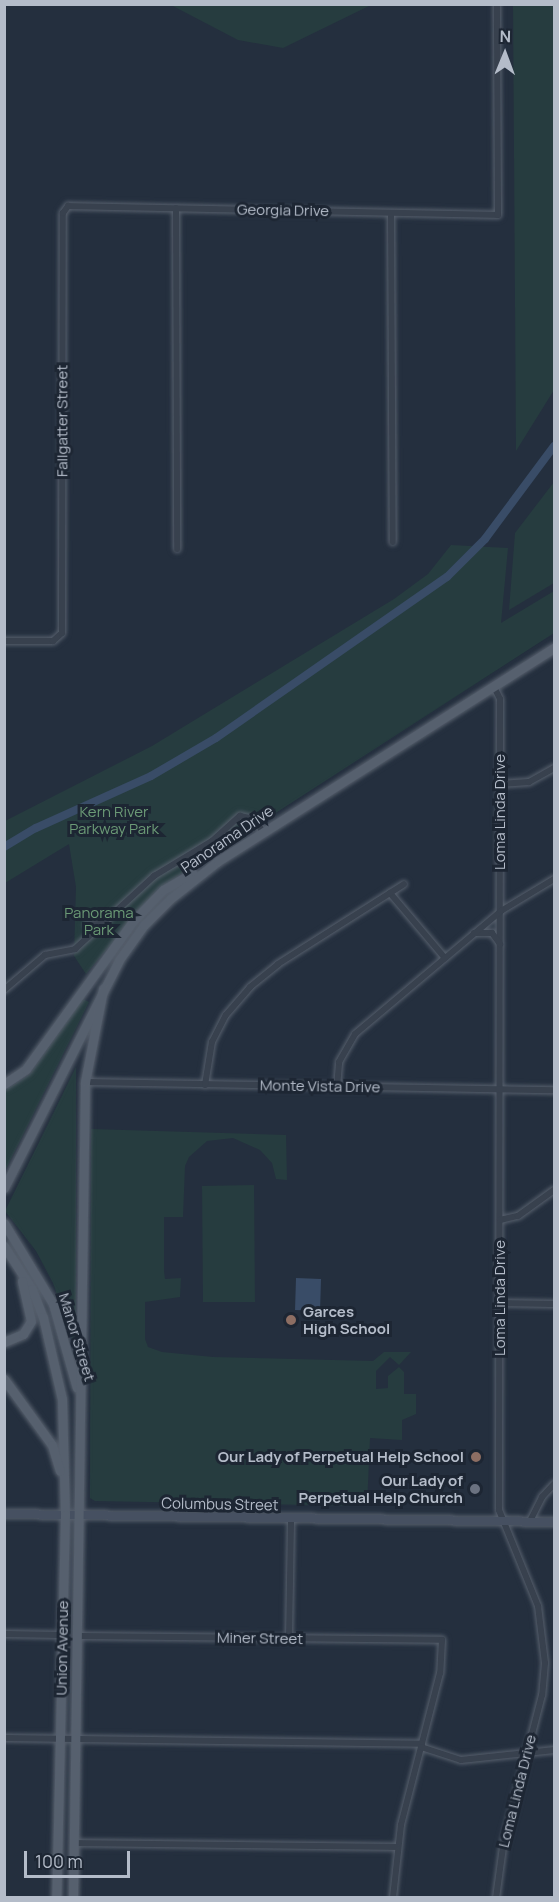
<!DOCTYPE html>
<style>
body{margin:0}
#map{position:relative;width:559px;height:1902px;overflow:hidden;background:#242f3e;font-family:Manrope,sans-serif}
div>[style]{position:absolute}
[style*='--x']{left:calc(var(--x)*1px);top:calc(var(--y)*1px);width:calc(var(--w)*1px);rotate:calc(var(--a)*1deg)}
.green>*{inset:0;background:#263c3f}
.water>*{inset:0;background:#394c67}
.canal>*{height:8px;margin:-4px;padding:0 4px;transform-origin:4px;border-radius:4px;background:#394c67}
.roads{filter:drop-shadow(0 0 2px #565f6c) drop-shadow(0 0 2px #565f6c)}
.minor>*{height:6px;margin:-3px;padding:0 3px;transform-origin:3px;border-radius:3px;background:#38414e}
.secondary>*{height:8px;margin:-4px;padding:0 4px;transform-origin:4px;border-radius:4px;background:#465061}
.primary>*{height:9px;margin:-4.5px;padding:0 4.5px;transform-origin:4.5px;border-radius:4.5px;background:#56606e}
.dots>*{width:16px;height:16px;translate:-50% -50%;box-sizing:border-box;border:3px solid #1d2633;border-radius:50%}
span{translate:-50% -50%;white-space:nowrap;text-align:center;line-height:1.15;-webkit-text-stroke:6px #1d2633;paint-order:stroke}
.street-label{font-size:15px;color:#b4bcc9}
.park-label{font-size:15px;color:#6b9a76}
.poi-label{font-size:15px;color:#b4bcc9;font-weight:700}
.left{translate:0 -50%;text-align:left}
.right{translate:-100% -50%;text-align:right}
.frame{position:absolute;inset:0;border:6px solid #b4bcc9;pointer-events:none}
.north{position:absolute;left:475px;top:24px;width:60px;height:60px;-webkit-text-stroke:4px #1d2633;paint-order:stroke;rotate:1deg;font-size:16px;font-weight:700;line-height:24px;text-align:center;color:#b4bcc9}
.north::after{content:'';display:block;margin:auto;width:21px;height:27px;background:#b4bcc9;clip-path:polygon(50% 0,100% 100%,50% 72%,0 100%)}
.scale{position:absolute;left:24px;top:1851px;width:106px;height:27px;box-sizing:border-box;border:3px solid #b4bcc9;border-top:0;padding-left:8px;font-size:18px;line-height:21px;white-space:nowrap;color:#b4bcc9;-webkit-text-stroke:4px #1d2633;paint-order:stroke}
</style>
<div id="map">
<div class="green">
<div style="clip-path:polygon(171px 5px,371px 5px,283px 48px,238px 40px)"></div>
<div style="clip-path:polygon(513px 5px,554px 5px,554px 390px,516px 451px)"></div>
<div style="clip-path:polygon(554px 482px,554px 583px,509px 610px,515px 533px)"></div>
<div style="clip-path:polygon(451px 545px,508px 548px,501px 623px,554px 591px,554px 633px,158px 889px,86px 974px,74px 956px,76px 887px,69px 844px,5px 883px,5px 821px,152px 746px,394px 599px,428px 574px)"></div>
<div style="clip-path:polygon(83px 999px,89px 1002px,5px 1171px,5px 1090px,29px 1075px)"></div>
<div style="clip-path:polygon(76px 1067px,76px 1345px,74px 1345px,53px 1283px,36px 1251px,5px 1211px)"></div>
<div style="clip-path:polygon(91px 1129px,286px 1135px,287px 1180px,276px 1179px,272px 1163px,260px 1150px,233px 1138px,207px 1141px,189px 1157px,185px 1166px,183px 1217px,164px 1217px,164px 1271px,165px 1279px,181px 1278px,180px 1297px,145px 1302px,145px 1339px,148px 1347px,162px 1352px,213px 1357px,373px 1361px,384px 1352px,411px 1352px,399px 1365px,390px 1357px,376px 1371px,376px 1389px,388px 1388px,388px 1376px,399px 1367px,404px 1372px,404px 1394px,416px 1394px,416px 1414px,402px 1420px,402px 1440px,370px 1438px,367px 1506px,95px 1501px,90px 1498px)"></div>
<div style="clip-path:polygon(254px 1185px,255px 1302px,203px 1302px,202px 1186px)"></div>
</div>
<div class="water">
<div style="clip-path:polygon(296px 1278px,321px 1279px,320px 1311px,295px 1310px)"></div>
</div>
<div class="canal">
<div style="--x:4;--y:847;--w:37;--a:-31"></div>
<div style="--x:36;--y:828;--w:126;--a:-24.3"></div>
<div style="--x:151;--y:776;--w:75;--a:-30.3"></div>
<div style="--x:216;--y:738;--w:282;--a:-34.9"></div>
<div style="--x:447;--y:577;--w:54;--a:-45"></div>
<div style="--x:485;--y:539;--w:116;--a:-53.4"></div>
</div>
<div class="roads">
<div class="minor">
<div style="--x:176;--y:208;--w:341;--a:89.8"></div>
<div style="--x:391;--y:213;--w:329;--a:89.7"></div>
<div style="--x:4;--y:641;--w:49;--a:0"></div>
<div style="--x:53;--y:641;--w:12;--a:-42"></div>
<div style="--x:62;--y:633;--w:420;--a:-89.9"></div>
<div style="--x:63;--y:213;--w:9;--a:-54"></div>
<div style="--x:68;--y:206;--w:430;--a:1.2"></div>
<div style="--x:498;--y:215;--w:211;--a:-90.3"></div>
<div style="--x:494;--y:687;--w:13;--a:63"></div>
<div style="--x:500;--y:699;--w:811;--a:90.07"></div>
<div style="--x:499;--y:1510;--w:104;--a:67.9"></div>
<div style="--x:538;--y:1606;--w:57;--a:83"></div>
<div style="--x:545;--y:1663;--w:32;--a:95"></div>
<div style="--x:542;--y:1695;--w:157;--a:104.4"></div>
<div style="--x:503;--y:1847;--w:51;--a:97.8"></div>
<div style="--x:500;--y:784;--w:29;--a:-4"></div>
<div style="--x:529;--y:782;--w:29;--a:-29"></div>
<div style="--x:390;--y:893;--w:85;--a:49.8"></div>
<div style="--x:87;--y:925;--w:13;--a:-4"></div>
<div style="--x:474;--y:933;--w:18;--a:0"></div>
<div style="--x:492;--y:933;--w:14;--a:54"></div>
<div style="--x:4;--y:990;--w:54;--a:-40.5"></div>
<div style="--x:45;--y:955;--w:31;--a:-11"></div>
<div style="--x:75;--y:949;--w:108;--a:-42.7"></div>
<div style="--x:154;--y:876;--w:68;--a:-31.1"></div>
<div style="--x:212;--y:841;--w:38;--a:-42"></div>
<div style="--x:240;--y:816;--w:14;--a:12"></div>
<div style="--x:254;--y:819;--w:16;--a:55"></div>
<div style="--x:85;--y:1082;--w:469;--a:1"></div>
<div style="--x:205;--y:1085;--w:44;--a:-80.8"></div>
<div style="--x:212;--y:1042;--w:30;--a:-63"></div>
<div style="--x:226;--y:1015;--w:37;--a:-49"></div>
<div style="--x:250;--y:987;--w:36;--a:-39"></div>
<div style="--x:278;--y:964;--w:149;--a:-32.4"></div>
<div style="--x:337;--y:1087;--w:25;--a:-85"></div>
<div style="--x:339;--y:1062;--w:32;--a:-60"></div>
<div style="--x:355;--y:1034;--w:191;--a:-40.1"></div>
<div style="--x:501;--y:911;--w:62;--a:-31.1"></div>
<div style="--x:500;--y:1220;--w:18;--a:-13"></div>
<div style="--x:518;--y:1216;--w:44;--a:-35.8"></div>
<div style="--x:499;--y:1303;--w:55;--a:1"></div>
<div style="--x:530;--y:1521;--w:27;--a:-63"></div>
<div style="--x:542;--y:1497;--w:18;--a:-47"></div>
<div style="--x:4;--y:1634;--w:57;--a:1"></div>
<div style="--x:78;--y:1636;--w:364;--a:0.6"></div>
<div style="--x:442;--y:1640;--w:33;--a:93"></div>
<div style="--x:440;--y:1673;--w:157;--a:104.4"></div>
<div style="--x:401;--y:1825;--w:73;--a:96.3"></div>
<div style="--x:289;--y:1638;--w:120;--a:-89"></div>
<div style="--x:4;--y:1738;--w:418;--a:0.8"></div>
<div style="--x:421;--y:1747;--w:42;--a:18"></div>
<div style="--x:461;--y:1760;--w:94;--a:-6.1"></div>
<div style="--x:74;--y:1843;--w:323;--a:0.7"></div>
</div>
<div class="secondary">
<div style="--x:4;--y:1514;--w:550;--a:0.83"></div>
</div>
<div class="primary">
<div style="--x:4;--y:1084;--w:27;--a:-34"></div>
<div style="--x:26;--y:1069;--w:183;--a:-54.1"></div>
<div style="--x:133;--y:921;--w:43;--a:-45.9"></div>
<div style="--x:163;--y:890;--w:34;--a:-30"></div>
<div style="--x:4;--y:1188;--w:255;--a:-63.2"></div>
<div style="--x:119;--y:960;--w:43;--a:-54.5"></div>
<div style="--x:144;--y:925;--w:37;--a:-45"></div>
<div style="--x:170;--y:899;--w:61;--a:-38.4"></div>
<div style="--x:218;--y:861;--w:398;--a:-32.4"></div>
<div style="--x:4;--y:1223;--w:95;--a:58.8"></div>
<div style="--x:53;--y:1304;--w:87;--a:74.1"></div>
<div style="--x:4;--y:1246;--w:51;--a:56.9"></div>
<div style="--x:32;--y:1289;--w:30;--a:69"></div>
<div style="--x:43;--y:1317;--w:84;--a:77"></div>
<div style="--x:62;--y:1399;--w:116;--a:88.5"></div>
<div style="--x:65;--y:1515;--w:383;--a:91.3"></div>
<div style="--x:4;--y:1342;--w:21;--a:-23"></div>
<div style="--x:23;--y:1334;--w:15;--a:-58"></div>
<div style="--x:31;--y:1321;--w:41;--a:-102.7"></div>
<div style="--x:4;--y:1379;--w:82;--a:54"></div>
<div style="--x:52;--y:1445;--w:27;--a:73"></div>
<div style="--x:73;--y:1898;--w:816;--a:-89.16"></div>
<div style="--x:85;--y:1082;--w:95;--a:-79"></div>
</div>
</div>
<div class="dots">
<div style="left:291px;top:1320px;background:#8d6e63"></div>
<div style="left:476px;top:1457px;background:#8d6e63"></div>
<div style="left:475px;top:1489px;background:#6b7280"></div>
</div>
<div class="street-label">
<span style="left:283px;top:210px;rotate:1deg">Georgia Drive</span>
<span style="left:62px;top:421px;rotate:-90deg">Fallgatter Street</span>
<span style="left:500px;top:812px;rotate:-90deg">Loma Linda Drive</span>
<span style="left:227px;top:839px;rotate:-34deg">Panorama Drive</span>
<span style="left:320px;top:1086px;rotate:1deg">Monte Vista Drive</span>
<span style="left:500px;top:1298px;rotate:-90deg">Loma Linda Drive</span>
<span style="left:77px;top:1337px;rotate:73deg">Manor Street</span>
<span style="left:220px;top:1504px;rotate:1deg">Columbus Street</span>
<span style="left:260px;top:1638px;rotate:1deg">Miner Street</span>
<span style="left:62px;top:1648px;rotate:-89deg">Union Avenue</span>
<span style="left:517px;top:1791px;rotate:-76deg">Loma Linda Drive</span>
</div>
<div class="park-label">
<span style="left:114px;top:820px">Kern River<br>Parkway Park</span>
<span style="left:99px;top:921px">Panorama<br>Park</span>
</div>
<div class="poi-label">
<span class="left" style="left:303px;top:1320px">Garces<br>High School</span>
<span class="right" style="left:464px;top:1457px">Our Lady of Perpetual Help School</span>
<span class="right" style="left:463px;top:1489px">Our Lady of<br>Perpetual Help Church</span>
</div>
<div class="frame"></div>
<div class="north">N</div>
<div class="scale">100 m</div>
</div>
